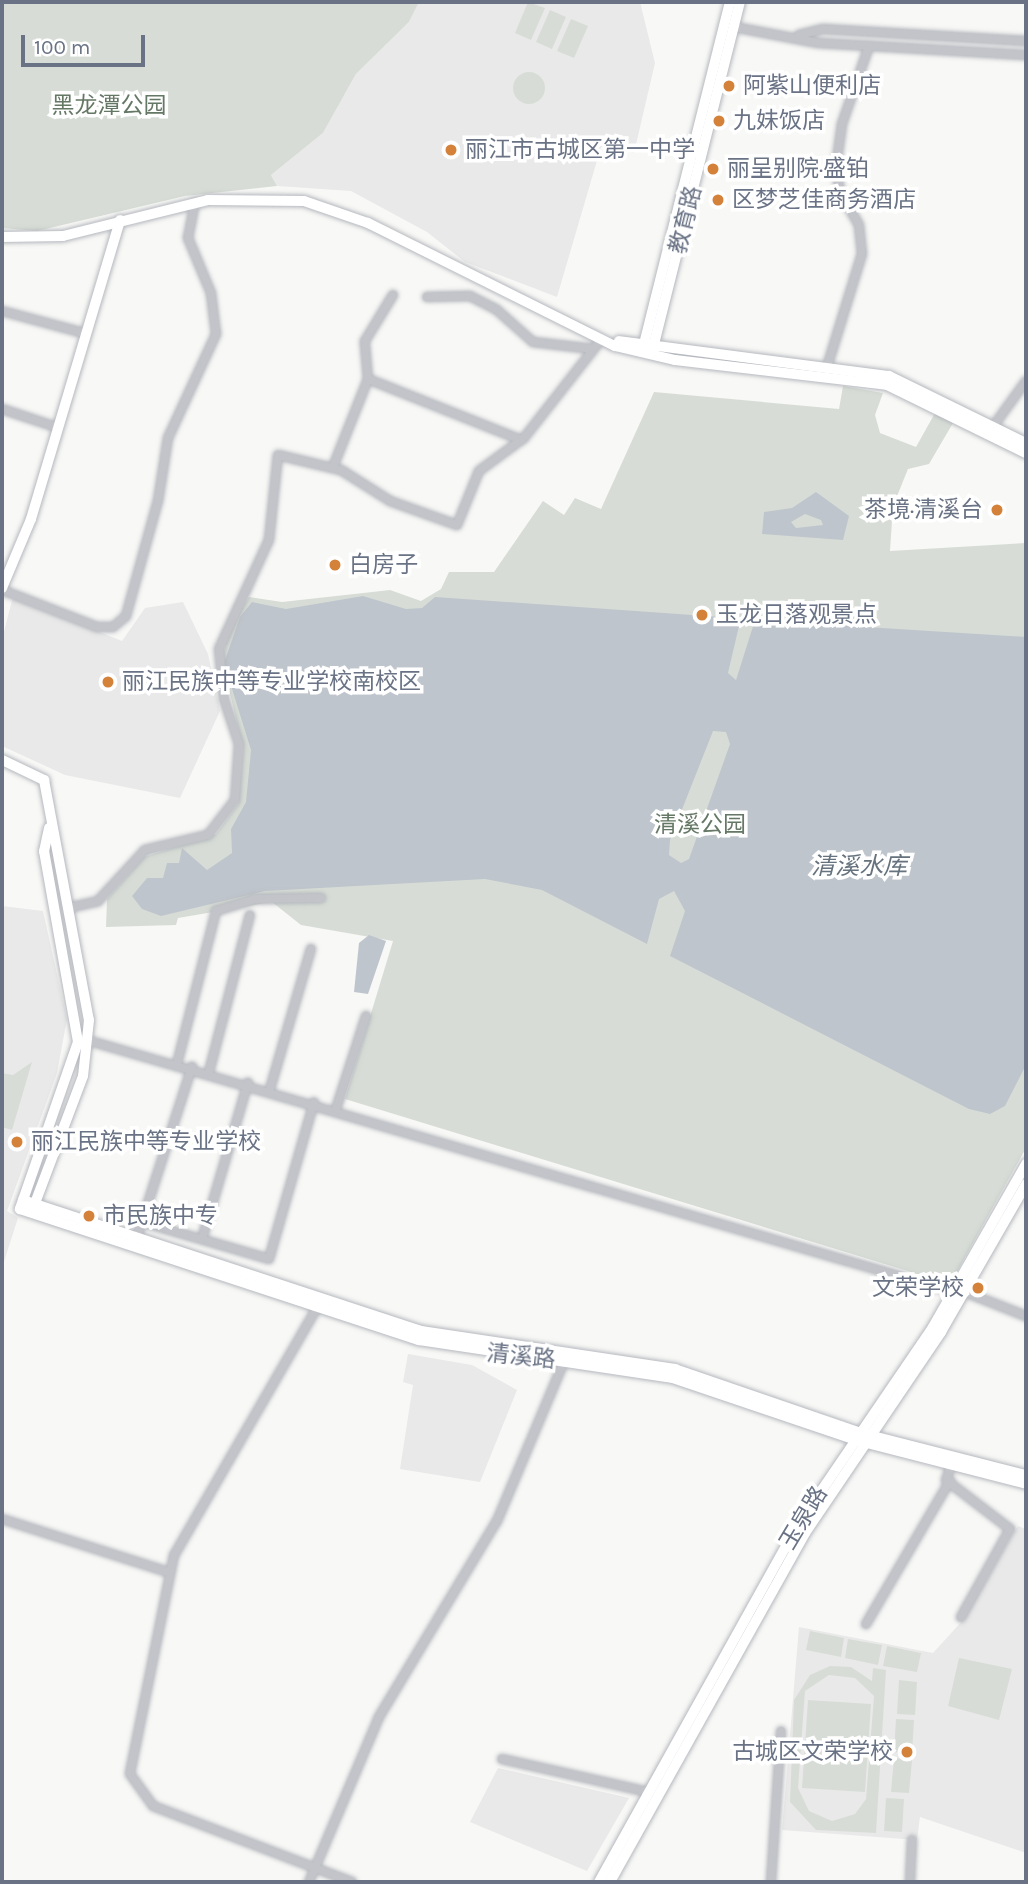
<!DOCTYPE html>
<meta charset="utf-8">
<style>
body{margin:0}
#map{position:relative;width:1028px;height:1884px;overflow:hidden;background:#f8f8f6;font-family:Karla,"Noto Sans SC",sans-serif}
div>[style]{position:absolute}
[style*='--x']{left:calc(var(--x)*1px);top:calc(var(--y)*1px);width:calc(var(--w)*1px);rotate:calc(var(--a)*1deg)}
.built>*{inset:0;background:#e9e9e9}
.green>*{inset:0;background:#d7ddd6}
.round{border-radius:50%}
.water>*{inset:0;background:#bfc5cc}
.roads{filter:drop-shadow(0 0 2px #b5b8be) drop-shadow(0 0 2px #b5b8be)}
.street>*{height:8px;margin:-4px;padding:0 4px;transform-origin:4px;border-radius:4px;background:#c2c4c9}
.secondary>*{height:10px;margin:-5px;padding:0 5px;transform-origin:5px;border-radius:5px;background:#fff}
.dots>*{width:19px;height:19px;translate:-50% -50%;box-sizing:border-box;border:4px solid #fff;border-radius:50%}
span{translate:-50% -50%;white-space:nowrap;text-align:center;line-height:1.15;-webkit-text-stroke:7px #fff;paint-order:stroke}
.poi-label{font-size:23px;color:#6a7385}
.left{translate:0 -50%;text-align:left}
.right{translate:-100% -50%;text-align:right}
.park-label{font-size:23px;color:#657765}
.street-label{font-size:23px;color:#6a7385}
.water-label{font-size:24px;color:#66737f;font-style:italic}
.frame{position:absolute;inset:0;border:4px solid #6a7385;pointer-events:none}
.scale{position:absolute;left:21px;top:35px;width:124px;height:32px;box-sizing:border-box;border:4px solid #6a7385;border-top:0;padding-left:9px;font-size:21px;line-height:24px;white-space:nowrap;color:#6a7385;-webkit-text-stroke:5px #fff;paint-order:stroke}
</style>
<div id="map">
<div class="built">
<div style="clip-path:polygon(419px 2px,640px 2px,655px 63px,634px 153px,601px 147px,557px 297px,465px 262px,427px 232px,351px 191px,277px 186px,271px 175px,323px 133px,356px 74px,409px 22px)"></div>
<div style="clip-path:polygon(13px 597px,122px 641px,145px 608px,183px 602px,208px 654px,220px 711px,180px 798px,65px 775px,2px 746px,2px 639px)"></div>
<div style="clip-path:polygon(2px 906px,43px 911px,67px 1019px,57px 1073px,7px 1211px,18px 1218px,2px 1268px)"></div>
<div style="clip-path:polygon(408px 1354px,472px 1365px,517px 1390px,480px 1482px,400px 1469px,413px 1385px,403px 1382px)"></div>
<div style="clip-path:polygon(1018px 1526px,1026px 1529px,1026px 1853px,920px 1817px,917px 1840px,782px 1830px,799px 1627px,933px 1653px,964px 1619px)"></div>
<div style="clip-path:polygon(498px 1768px,629px 1798px,587px 1871px,470px 1822px)"></div>
</div>
<div class="green">
<div style="clip-path:polygon(2px 2px,419px 2px,409px 22px,356px 74px,323px 133px,271px 175px,277px 186px,185px 196px,37px 231px,2px 228px)"></div>
<div style="clip-path:polygon(528px 2px,545px 8px,531px 40px,515px 33px)"></div>
<div style="clip-path:polygon(550px 10px,566px 17px,552px 49px,536px 42px)"></div>
<div style="clip-path:polygon(571px 19px,588px 26px,574px 58px,557px 51px)"></div>
<div class="round" style="left:513px;top:72px;width:32px;height:32px"></div>
<div style="clip-path:polygon(843px 386px,883px 393px,875px 415px,880px 433px,916px 447px,935px 413px,953px 423px,929px 464px,908px 469px,893px 506px,890px 551px,1026px 543px,1026px 1148px,950px 1284px,345px 1099px,393px 941px,301px 925px,272px 902px,178px 918px,176px 925px,106px 927px,107px 899px,144px 857px,216px 834px,238px 804px,243px 749px,222px 659px,231px 623px,249px 597px,282px 602px,390px 590px,421px 601px,441px 589px,449px 572px,494px 572px,543px 501px,564px 515px,575px 498px,601px 509px,654px 392px,839px 409px)"></div>
<div style="clip-path:polygon(32px 1062px,12px 1130px,2px 1127px,2px 1073px,13px 1075px)"></div>
<div style="clip-path:polygon(810px 1631px,844px 1638px,841px 1657px,806px 1650px)"></div>
<div style="clip-path:polygon(848px 1639px,882px 1645px,878px 1665px,845px 1658px)"></div>
<div style="clip-path:polygon(887px 1646px,921px 1653px,917px 1672px,883px 1666px)"></div>
<div style="clip-path:polygon(959px 1658px,1012px 1669px,999px 1720px,948px 1706px)"></div>
<div style="clip-path:polygon(evenodd,830px 1666px,851px 1667px,872px 1681px,873px 1668px,886px 1670px,876px 1833px,816px 1830px,790px 1802px,794px 1700px,810px 1675px,830px 1666px,829px 1675px,855px 1678px,874px 1696px,866px 1799px,855px 1814px,832px 1821px,809px 1811px,798px 1788px,805px 1691px,829px 1675px)"></div>
<div style="clip-path:polygon(899px 1680px,917px 1682px,915px 1715px,897px 1714px)"></div>
<div style="clip-path:polygon(808px 1700px,871px 1704px,865px 1792px,802px 1788px)"></div>
<div style="clip-path:polygon(896px 1719px,914px 1720px,912px 1754px,894px 1752px)"></div>
<div style="clip-path:polygon(894px 1758px,912px 1760px,909px 1793px,891px 1792px)"></div>
<div style="clip-path:polygon(886px 1798px,904px 1799px,902px 1832px,884px 1831px)"></div>
</div>
<div class="water">
<div style="clip-path:polygon(evenodd,816px 492px,849px 516px,843px 540px,762px 534px,764px 512px,792px 508px,816px 492px,805px 514px,821px 520px,823px 525px,796px 528px,791px 522px,805px 514px)"></div>
<div style="clip-path:polygon(evenodd,363px 596px,406px 609px,422px 608px,435px 597px,735px 618px,739px 626px,728px 673px,736px 680px,755px 620px,1026px 637px,1026px 1065px,1005px 1106px,990px 1114px,969px 1109px,670px 956px,685px 911px,674px 891px,659px 899px,647px 944px,542px 890px,485px 879px,265px 891px,161px 916px,142px 909px,132px 896px,147px 878px,163px 878px,167px 863px,179px 863px,182px 848px,207px 870px,232px 853px,231px 829px,246px 802px,251px 750px,224px 663px,240px 617px,252px 602px,286px 609px,363px 596px,713px 731px,726px 732px,730px 744px,689px 859px,681px 863px,669px 855px,670px 840px,713px 731px)"></div>
<div style="clip-path:polygon(369px 935px,386px 941px,368px 994px,354px 992px,359px 943px)"></div>
</div>
<div class="roads">
<div class="street">
<div style="--x:734;--y:27;--w:86;--a:10.7"></div>
<div style="--x:819;--y:43;--w:207;--a:3.3"></div>
<div style="--x:799;--y:35;--w:25;--a:-14"></div>
<div style="--x:823;--y:29;--w:203;--a:3.4"></div>
<div style="--x:427;--y:297;--w:43;--a:-1.3"></div>
<div style="--x:470;--y:296;--w:30;--a:27"></div>
<div style="--x:497;--y:310;--w:48;--a:41.6"></div>
<div style="--x:533;--y:342;--w:60;--a:6.7"></div>
<div style="--x:2;--y:311;--w:88;--a:15.1"></div>
<div style="--x:827;--y:367;--w:118;--a:-72.8"></div>
<div style="--x:862;--y:254;--w:29;--a:-96"></div>
<div style="--x:859;--y:225;--w:38;--a:-120"></div>
<div style="--x:840;--y:192;--w:25;--a:-99"></div>
<div style="--x:836;--y:167;--w:43;--a:-82.1"></div>
<div style="--x:842;--y:124;--w:83;--a:-70.9"></div>
<div style="--x:368;--y:379;--w:165;--a:21.7"></div>
<div style="--x:2;--y:409;--w:57;--a:18.4"></div>
<div style="--x:992;--y:428;--w:58;--a:-54.1"></div>
<div style="--x:333;--y:467;--w:95;--a:-68.3"></div>
<div style="--x:368;--y:379;--w:38;--a:-95"></div>
<div style="--x:365;--y:341;--w:54;--a:-58.7"></div>
<div style="--x:2;--y:590;--w:102;--a:21.3"></div>
<div style="--x:97;--y:627;--w:16;--a:0"></div>
<div style="--x:113;--y:627;--w:17;--a:-40"></div>
<div style="--x:126;--y:616;--w:119;--a:-74.5"></div>
<div style="--x:158;--y:501;--w:64;--a:-81"></div>
<div style="--x:168;--y:438;--w:115;--a:-65.2"></div>
<div style="--x:216;--y:334;--w:41;--a:-97"></div>
<div style="--x:211;--y:293;--w:60;--a:-112.7"></div>
<div style="--x:188;--y:238;--w:37;--a:-79"></div>
<div style="--x:68;--y:908;--w:31;--a:-13"></div>
<div style="--x:98;--y:901;--w:69;--a:-47.3"></div>
<div style="--x:145;--y:850;--w:65;--a:-13.4"></div>
<div style="--x:208;--y:835;--w:44;--a:-52.4"></div>
<div style="--x:235;--y:800;--w:56;--a:-85.9"></div>
<div style="--x:239;--y:744;--w:47;--a:-108.4"></div>
<div style="--x:224;--y:699;--w:50;--a:-95.7"></div>
<div style="--x:219;--y:649;--w:120;--a:-65.4"></div>
<div style="--x:269;--y:540;--w:85;--a:-84"></div>
<div style="--x:278;--y:455;--w:65;--a:13.4"></div>
<div style="--x:341;--y:470;--w:58;--a:32.3"></div>
<div style="--x:390;--y:501;--w:71;--a:19.7"></div>
<div style="--x:457;--y:525;--w:58;--a:-67.8"></div>
<div style="--x:479;--y:471;--w:56;--a:-36.3"></div>
<div style="--x:524;--y:438;--w:123;--a:-51.9"></div>
<div style="--x:90;--y:1041;--w:900;--a:16.2"></div>
<div style="--x:177;--y:1064;--w:158;--a:-75.7"></div>
<div style="--x:216;--y:911;--w:41;--a:-17.1"></div>
<div style="--x:255;--y:899;--w:66;--a:-0.9"></div>
<div style="--x:209;--y:1072;--w:162;--a:-75.4"></div>
<div style="--x:270;--y:1089;--w:146;--a:-73.7"></div>
<div style="--x:336;--y:1109;--w:98;--a:-72.1"></div>
<div style="--x:142;--y:1222;--w:132;--a:16.2"></div>
<div style="--x:269;--y:1259;--w:163;--a:-74"></div>
<div style="--x:137;--y:1237;--w:179;--a:-72.1"></div>
<div style="--x:202;--y:1239;--w:163;--a:-73.6"></div>
<div style="--x:965;--y:1292;--w:66;--a:21.5"></div>
<div style="--x:318;--y:1306;--w:288;--a:120"></div>
<div style="--x:174;--y:1555;--w:223;--a:101.4"></div>
<div style="--x:130;--y:1774;--w:39;--a:54"></div>
<div style="--x:153;--y:1806;--w:213;--a:20.9"></div>
<div style="--x:951;--y:1465;--w:16;--a:108"></div>
<div style="--x:946;--y:1480;--w:81;--a:37.4"></div>
<div style="--x:1010;--y:1529;--w:101;--a:119.1"></div>
<div style="--x:2;--y:1519;--w:174;--a:17.7"></div>
<div style="--x:866;--y:1624;--w:166;--a:-59.6"></div>
<div style="--x:502;--y:1759;--w:151;--a:12.7"></div>
<div style="--x:309;--y:1882;--w:179;--a:-67"></div>
<div style="--x:379;--y:1717;--w:229;--a:-59"></div>
<div style="--x:497;--y:1521;--w:173;--a:-67.2"></div>
<div style="--x:771;--y:1882;--w:151;--a:-86.2"></div>
<div style="--x:910;--y:1882;--w:42;--a:-87.3"></div>
</div>
<div class="secondary">
<div style="--x:2;--y:237;--w:61;--a:-0.9"></div>
<div style="--x:63;--y:236;--w:149;--a:-13.9"></div>
<div style="--x:208;--y:200;--w:96;--a:0.6"></div>
<div style="--x:304;--y:201;--w:68;--a:19"></div>
<div style="--x:368;--y:223;--w:276;--a:26.5"></div>
<div style="--x:615;--y:346;--w:62;--a:13.1"></div>
<div style="--x:675;--y:360;--w:213;--a:6.7"></div>
<div style="--x:887;--y:385;--w:155;--a:26.1"></div>
<div style="--x:619;--y:341;--w:272;--a:7.4"></div>
<div style="--x:889;--y:376;--w:153;--a:26.1"></div>
<div style="--x:642;--y:352;--w:361;--a:-75.9"></div>
<div style="--x:652;--y:352;--w:361;--a:-75.9"></div>
<div style="--x:2;--y:588;--w:75;--a:-67.2"></div>
<div style="--x:31;--y:519;--w:312;--a:-73.4"></div>
<div style="--x:2;--y:760;--w:47;--a:25.5"></div>
<div style="--x:44;--y:780;--w:244;--a:79.4"></div>
<div style="--x:89;--y:1020;--w:56;--a:96.1"></div>
<div style="--x:83;--y:1076;--w:141;--a:110.7"></div>
<div style="--x:49;--y:828;--w:24;--a:102"></div>
<div style="--x:44;--y:851;--w:194;--a:79.9"></div>
<div style="--x:78;--y:1042;--w:177;--a:109.2"></div>
<div style="--x:20;--y:1209;--w:420;--a:18.2"></div>
<div style="--x:419;--y:1340;--w:257;--a:8.5"></div>
<div style="--x:673;--y:1378;--w:196;--a:18.7"></div>
<div style="--x:859;--y:1441;--w:172;--a:14.4"></div>
<div style="--x:23;--y:1200;--w:419;--a:18.2"></div>
<div style="--x:421;--y:1331;--w:257;--a:8.5"></div>
<div style="--x:675;--y:1369;--w:197;--a:19"></div>
<div style="--x:861;--y:1433;--w:170;--a:14.3"></div>
<div style="--x:599;--y:1882;--w:405;--a:-60.9"></div>
<div style="--x:796;--y:1528;--w:243;--a:-55.7"></div>
<div style="--x:933;--y:1327;--w:188;--a:-60.3"></div>
<div style="--x:610;--y:1882;--w:400;--a:-60.8"></div>
<div style="--x:805;--y:1533;--w:243;--a:-55.9"></div>
<div style="--x:941;--y:1332;--w:171;--a:-60.1"></div>
</div>
</div>
<div class="dots">
<div style="left:729px;top:86px;background:#d4813a"></div>
<div style="left:719px;top:121px;background:#d4813a"></div>
<div style="left:451px;top:150px;background:#d4813a"></div>
<div style="left:713px;top:169px;background:#d4813a"></div>
<div style="left:718px;top:200px;background:#d4813a"></div>
<div style="left:997px;top:510px;background:#d4813a"></div>
<div style="left:335px;top:565px;background:#d4813a"></div>
<div style="left:702px;top:615px;background:#d4813a"></div>
<div style="left:108px;top:682px;background:#d4813a"></div>
<div style="left:17px;top:1142px;background:#d4813a"></div>
<div style="left:89px;top:1216px;background:#d4813a"></div>
<div style="left:978px;top:1288px;background:#d4813a"></div>
<div style="left:907px;top:1752px;background:#d4813a"></div>
</div>
<div class="poi-label">
<span class="left" style="left:743px;top:86px">阿紫山便利店</span>
<span class="left" style="left:733px;top:121px">九妹饭店</span>
<span class="left" style="left:465px;top:150px">丽江市古城区第一中学</span>
<span class="left" style="left:727px;top:169px">丽呈别院·盛铂</span>
<span class="left" style="left:732px;top:200px">区梦芝佳商务酒店</span>
<span class="right" style="left:983px;top:510px">茶境·清溪台</span>
<span class="left" style="left:349px;top:565px">白房子</span>
<span class="left" style="left:716px;top:615px">玉龙日落观景点</span>
<span class="left" style="left:122px;top:682px">丽江民族中等专业学校南校区</span>
<span class="left" style="left:31px;top:1142px">丽江民族中等专业学校</span>
<span class="left" style="left:103px;top:1216px">市民族中专</span>
<span class="right" style="left:964px;top:1288px">文荣学校</span>
<span class="right" style="left:893px;top:1752px">古城区文荣学校</span>
</div>
<div class="park-label">
<span style="left:109px;top:106px">黑龙潭公园</span>
<span style="left:700px;top:825px">清溪公园</span>
</div>
<div class="street-label">
<span style="left:686px;top:220px;rotate:-76deg">教育路</span>
<span style="left:521px;top:1357px;rotate:6deg">清溪路</span>
<span style="left:804px;top:1518px;rotate:-59deg">玉泉路</span>
</div>
<div class="water-label">
<span style="left:859px;top:867px">清溪水库</span>
</div>
<div class="frame"></div>
<div class="scale">100 m</div>
</div>
